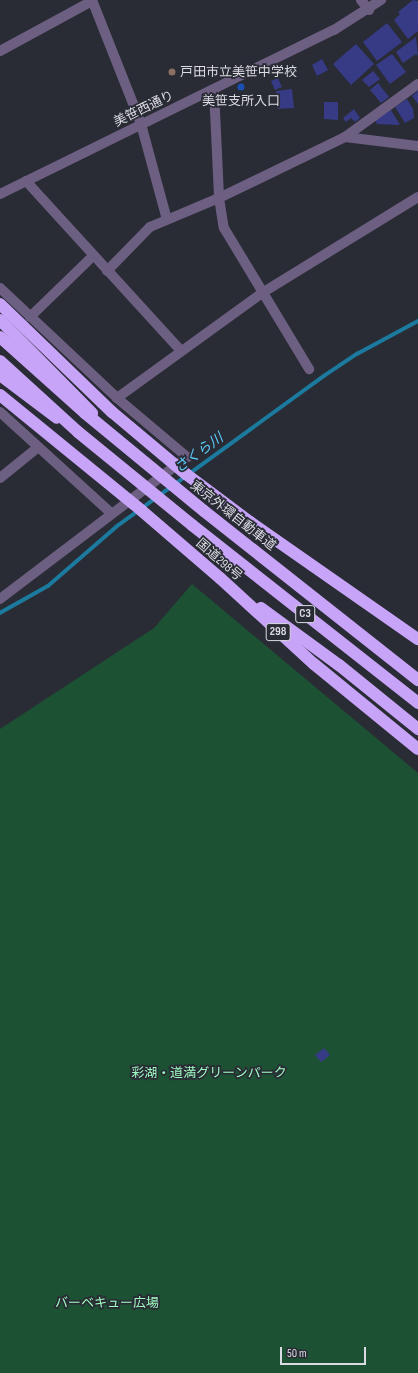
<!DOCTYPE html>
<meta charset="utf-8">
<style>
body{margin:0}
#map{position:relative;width:418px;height:1373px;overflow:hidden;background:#292b35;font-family:"Sofia Sans Condensed","Noto Sans JP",sans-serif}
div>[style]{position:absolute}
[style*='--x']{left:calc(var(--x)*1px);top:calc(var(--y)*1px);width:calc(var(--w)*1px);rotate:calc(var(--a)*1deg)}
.green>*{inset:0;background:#1d5133}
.stream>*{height:3.5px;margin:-1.75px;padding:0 1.75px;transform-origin:1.75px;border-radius:1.75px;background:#1b7a9d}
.building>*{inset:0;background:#373b86}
.minor>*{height:10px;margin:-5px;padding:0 5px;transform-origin:5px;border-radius:5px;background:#6d5f81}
.highway>*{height:12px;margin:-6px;padding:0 6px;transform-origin:6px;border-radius:6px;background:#c8a4f8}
.highway-bridge>*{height:12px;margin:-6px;padding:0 6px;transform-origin:6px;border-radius:6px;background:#c8a4f8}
.dots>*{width:11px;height:11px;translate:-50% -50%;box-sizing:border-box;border:2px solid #292b35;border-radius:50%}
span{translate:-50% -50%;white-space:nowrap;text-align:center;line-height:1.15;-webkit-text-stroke:3.5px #292b35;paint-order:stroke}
.shield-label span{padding:1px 3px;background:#292b35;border:1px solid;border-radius:3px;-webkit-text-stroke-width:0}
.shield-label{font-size:12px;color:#dbdce3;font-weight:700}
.poi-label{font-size:13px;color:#dbdce3}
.left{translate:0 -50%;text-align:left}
.street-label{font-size:13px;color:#dbdce3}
.park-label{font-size:13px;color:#9ffdc1}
.water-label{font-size:14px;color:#5ccffe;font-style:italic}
.scale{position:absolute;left:280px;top:1347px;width:86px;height:18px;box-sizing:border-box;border:2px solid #dbdce3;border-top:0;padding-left:5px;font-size:12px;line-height:14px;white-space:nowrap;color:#dbdce3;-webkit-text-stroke:3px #292b35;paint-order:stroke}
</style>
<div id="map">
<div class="green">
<div style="clip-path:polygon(192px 584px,418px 773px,418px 1373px,0 1373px,0 729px,154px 628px)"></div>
</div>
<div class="stream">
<div style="--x:0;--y:613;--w:55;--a:-29.4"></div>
<div style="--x:48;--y:586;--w:90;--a:-40.9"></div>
<div style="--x:116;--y:527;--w:257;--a:-36"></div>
<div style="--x:324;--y:376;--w:40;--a:-34"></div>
<div style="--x:357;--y:354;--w:69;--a:-28.4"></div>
</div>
<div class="building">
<div style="clip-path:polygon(413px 0,418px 1px,418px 31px,408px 39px,394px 20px,400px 14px,398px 12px)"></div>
<div style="clip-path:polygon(387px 23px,402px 42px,377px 61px,363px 42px)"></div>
<div style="clip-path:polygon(416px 37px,418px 56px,416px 54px,403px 63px,396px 52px)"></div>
<div style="clip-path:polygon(356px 44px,374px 64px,351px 85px,333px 64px)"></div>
<div style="clip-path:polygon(392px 54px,406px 72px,390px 84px,376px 65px)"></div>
<div style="clip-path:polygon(322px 59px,328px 70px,317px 76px,312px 65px)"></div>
<div style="clip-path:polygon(373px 71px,380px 79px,369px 87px,362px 80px)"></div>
<div style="clip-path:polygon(278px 78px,282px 87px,275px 90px,271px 81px)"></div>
<div style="clip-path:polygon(378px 83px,389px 97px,381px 103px,370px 90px)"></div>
<div style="clip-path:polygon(292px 89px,294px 108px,278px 109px,276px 91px)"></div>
<div style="clip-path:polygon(418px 91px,418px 104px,412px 96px)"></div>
<div style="clip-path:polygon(407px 99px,413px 109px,414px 118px,405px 123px,395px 107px)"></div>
<div style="clip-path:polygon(324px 102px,338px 102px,338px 120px,324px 119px)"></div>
<div style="clip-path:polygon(354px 109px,360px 118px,355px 122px,351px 118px,346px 122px,343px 118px)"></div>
<div style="clip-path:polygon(391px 110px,400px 125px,377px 124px,375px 120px)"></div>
<div style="clip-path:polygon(324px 1048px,330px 1055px,321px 1062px,315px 1055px)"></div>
</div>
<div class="minor">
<div style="--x:92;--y:0;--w:133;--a:68.4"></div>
<div style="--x:141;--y:124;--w:99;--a:74.8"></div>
<div style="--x:361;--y:0;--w:13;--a:51"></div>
<div style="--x:0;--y:51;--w:105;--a:-28.5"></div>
<div style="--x:214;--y:90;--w:108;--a:87.3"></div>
<div style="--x:219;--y:198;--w:30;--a:81"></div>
<div style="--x:224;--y:228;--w:165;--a:58.9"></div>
<div style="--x:345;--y:137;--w:74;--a:7"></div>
<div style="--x:26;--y:181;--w:230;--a:47.6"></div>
<div style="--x:0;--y:194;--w:372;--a:-26.2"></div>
<div style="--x:334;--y:30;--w:56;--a:-32.6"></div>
<div style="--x:107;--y:271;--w:62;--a:-45.7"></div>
<div style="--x:150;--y:227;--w:75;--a:-22.8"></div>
<div style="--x:219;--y:198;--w:140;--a:-25.8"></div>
<div style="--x:345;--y:137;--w:90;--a:-36"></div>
<div style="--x:0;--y:288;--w:161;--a:43.2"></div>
<div style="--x:117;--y:398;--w:92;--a:40.1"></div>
<div style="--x:187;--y:457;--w:235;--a:142.8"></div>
<div style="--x:30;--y:317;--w:88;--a:-44.1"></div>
<div style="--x:117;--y:398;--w:179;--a:-35.9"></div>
<div style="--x:262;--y:293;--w:183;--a:-31.6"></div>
<div style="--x:0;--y:412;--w:150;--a:42.3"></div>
<div style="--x:0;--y:478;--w:48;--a:-39"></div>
</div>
<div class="highway">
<div style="--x:0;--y:304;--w:156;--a:44"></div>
<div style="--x:112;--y:412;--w:97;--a:40"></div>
<div style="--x:186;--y:474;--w:80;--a:36.9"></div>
<div style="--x:250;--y:522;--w:205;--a:34.9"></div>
<div style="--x:0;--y:320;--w:131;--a:45.3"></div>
<div style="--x:0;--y:375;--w:71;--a:37"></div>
<div style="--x:0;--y:395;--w:183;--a:39.2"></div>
<div style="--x:142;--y:511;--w:103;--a:40.7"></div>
<div style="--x:220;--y:578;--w:127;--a:42.5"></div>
<div style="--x:314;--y:664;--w:134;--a:39.3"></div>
<div style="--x:204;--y:511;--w:273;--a:38.3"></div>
<div style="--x:192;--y:525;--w:288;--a:38.2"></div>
<div style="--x:261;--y:608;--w:97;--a:36.2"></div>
<div style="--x:339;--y:665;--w:102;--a:39"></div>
</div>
<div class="highway-bridge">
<div style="--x:0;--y:337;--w:114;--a:41.8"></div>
<div style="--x:85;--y:413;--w:154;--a:39.5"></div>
<div style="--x:0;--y:361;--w:105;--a:42.3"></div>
<div style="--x:78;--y:432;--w:147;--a:39.2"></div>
</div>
<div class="dots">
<div style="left:172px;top:72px;background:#8d6e63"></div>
<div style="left:241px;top:87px;background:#1a4fb4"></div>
</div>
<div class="shield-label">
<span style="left:305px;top:614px">C3</span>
<span style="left:278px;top:632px">298</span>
</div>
<div class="poi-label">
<span class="left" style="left:180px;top:72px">戸田市立美笹中学校</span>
<span style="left:241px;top:101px">美笹支所入口</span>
</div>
<div class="street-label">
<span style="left:144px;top:109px;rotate:-26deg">美笹西通り</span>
<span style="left:233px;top:516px;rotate:38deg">東京外環自動車道</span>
<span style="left:219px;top:560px;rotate:41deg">国道298号</span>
</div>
<div class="park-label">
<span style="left:209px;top:1073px">彩湖・道満グリーンパーク</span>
<span style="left:107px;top:1303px">バーベキュー広場</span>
</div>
<div class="water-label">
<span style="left:199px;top:453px;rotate:-36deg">さくら川</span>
</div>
<div class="scale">50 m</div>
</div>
